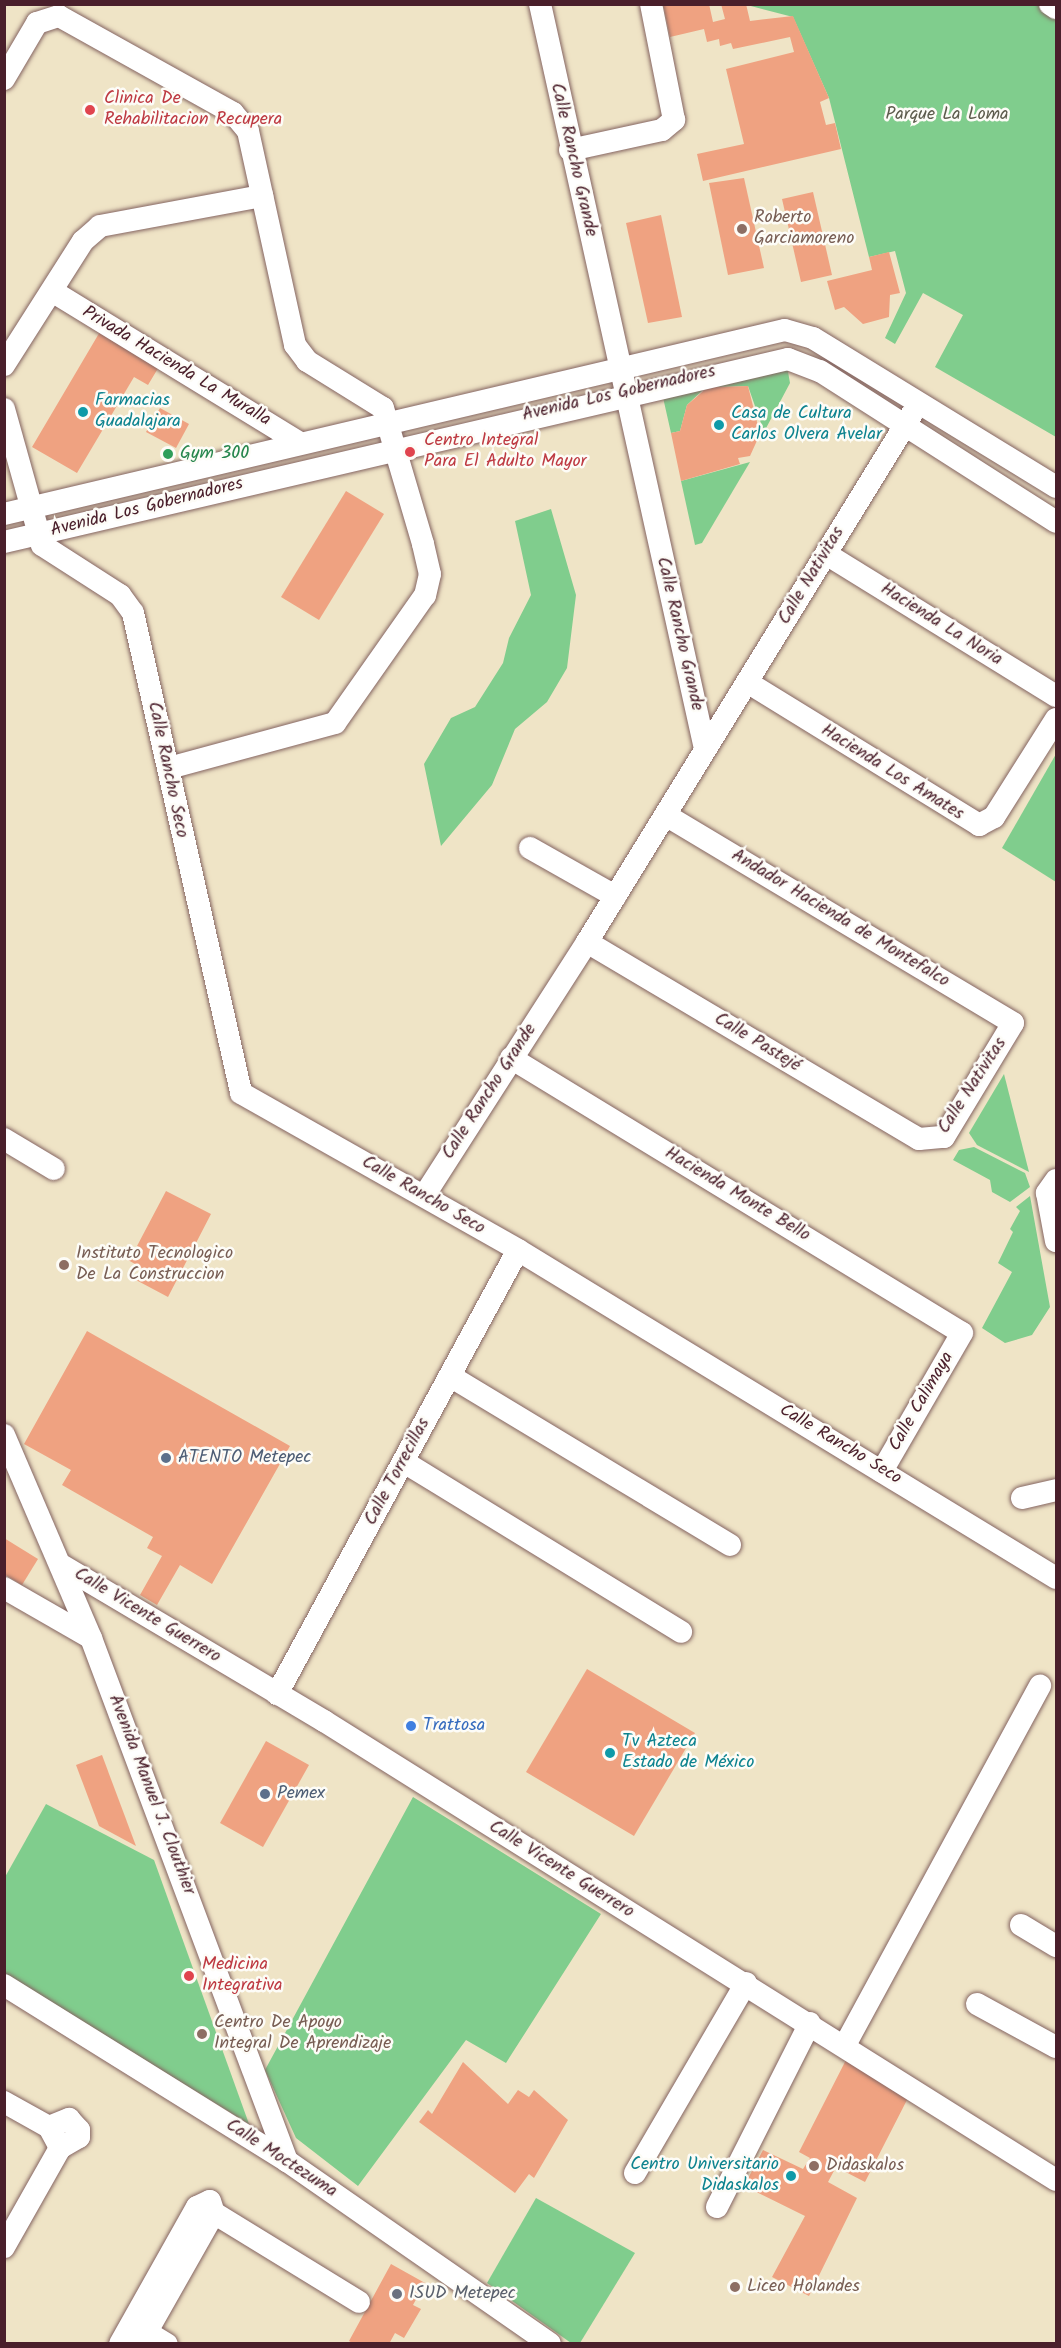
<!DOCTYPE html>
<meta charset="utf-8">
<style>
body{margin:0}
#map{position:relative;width:1061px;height:2348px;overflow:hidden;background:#efe4c6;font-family:Kalam,sans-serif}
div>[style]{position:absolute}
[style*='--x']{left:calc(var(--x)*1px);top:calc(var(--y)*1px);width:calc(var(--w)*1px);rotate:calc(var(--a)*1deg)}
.green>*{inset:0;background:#80cd8d}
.building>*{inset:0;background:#efa281}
.roads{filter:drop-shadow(0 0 2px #846461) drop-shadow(0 0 2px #846461)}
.minor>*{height:22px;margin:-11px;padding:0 11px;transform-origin:11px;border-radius:11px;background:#fff}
.dots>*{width:16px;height:16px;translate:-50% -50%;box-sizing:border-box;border:3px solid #fdfcf7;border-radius:50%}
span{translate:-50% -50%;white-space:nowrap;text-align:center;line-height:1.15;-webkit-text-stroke:5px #fdfcf7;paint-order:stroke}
.health-label{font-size:18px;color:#be3a42}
.left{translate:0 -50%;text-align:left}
.park-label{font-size:18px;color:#5d5c4d}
.street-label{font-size:18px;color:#4a1f2b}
.education-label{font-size:18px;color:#785e54}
.culture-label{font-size:18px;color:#0d838f}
.right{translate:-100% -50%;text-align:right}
.leisure-label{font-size:18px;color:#27864d}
.service-label{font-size:18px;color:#4e5e75}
.shop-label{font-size:18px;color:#366cbe}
.worship-label{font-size:18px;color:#5b616d}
.frame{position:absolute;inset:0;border:6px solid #4a1f2b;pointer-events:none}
</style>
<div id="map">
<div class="green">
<div style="clip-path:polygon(1038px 4px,1056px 16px,1056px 437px,935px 367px,963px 315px,923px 293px,895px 344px,885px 338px,906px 293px,895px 251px,869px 257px,829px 98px,793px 17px,747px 5px)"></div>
<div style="clip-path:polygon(787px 366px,790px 383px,764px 432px,748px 386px,717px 387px,715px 381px)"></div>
<div style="clip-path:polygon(705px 388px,687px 405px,680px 431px,671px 433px,662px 393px)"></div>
<div style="clip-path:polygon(750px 462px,702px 543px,695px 545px,681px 481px)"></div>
<div style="clip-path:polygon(551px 509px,576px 595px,567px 668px,547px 702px,515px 729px,492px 785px,441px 846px,424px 764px,451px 718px,475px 707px,503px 663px,509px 638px,531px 595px,515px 521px)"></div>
<div style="clip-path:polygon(1056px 754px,1056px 882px,1002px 848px)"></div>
<div style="clip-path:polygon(1004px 1074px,1029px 1172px,977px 1145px,969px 1133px)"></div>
<div style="clip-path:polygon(974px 1147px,1025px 1173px,1030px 1187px,1010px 1202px,992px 1192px,990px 1180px,953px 1160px,959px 1150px)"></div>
<div style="clip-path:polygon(1030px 1196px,1050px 1307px,1032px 1335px,1005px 1343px,982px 1328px,1012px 1272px,998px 1263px,1013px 1232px,1010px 1229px,1020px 1211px,1016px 1207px)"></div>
<div style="clip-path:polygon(413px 1797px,601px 1914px,506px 2063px,466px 2040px,358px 2186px,296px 2138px,265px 2070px)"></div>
<div style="clip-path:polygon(46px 1804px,154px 1860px,249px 2124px,5px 1974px,5px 1877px)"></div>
<div style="clip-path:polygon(536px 2198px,635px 2253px,580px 2343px,571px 2343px,487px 2283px)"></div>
</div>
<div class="building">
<div style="clip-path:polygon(663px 4px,709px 4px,713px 22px,725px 19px,721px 4px,746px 4px,750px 21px,793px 16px,829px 98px,820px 102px,826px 125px,835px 123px,841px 149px,703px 181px,697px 154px,744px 144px,726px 69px,794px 52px,790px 37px,733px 49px,731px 43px,720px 46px,719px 39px,707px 42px,704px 29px,670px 37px)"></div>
<div style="clip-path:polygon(744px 178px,764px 268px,728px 275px,709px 183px)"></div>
<div style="clip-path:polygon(813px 192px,832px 275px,801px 282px,782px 199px)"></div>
<div style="clip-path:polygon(661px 215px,682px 317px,648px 323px,626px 223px)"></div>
<div style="clip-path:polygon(889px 252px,900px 293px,890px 295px,889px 317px,863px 324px,844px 307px,835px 310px,827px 281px,872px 270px,869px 257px)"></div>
<div style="clip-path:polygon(101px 330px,160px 365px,148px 385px,134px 377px,77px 473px,32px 447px)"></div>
<div style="clip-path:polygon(715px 381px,717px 387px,748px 386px,760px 434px,750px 456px,738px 458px,740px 464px,681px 481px,671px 433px,680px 431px,687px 405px)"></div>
<div style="clip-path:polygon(160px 408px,189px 424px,176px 448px,146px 432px)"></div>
<div style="clip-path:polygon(346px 491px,384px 514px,319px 620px,281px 597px)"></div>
<div style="clip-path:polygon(166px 1191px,211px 1214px,168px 1297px,136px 1280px,142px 1268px,128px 1260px,131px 1255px,139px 1259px,143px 1250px,137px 1246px)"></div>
<div style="clip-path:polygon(87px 1331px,290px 1446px,212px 1584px,180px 1565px,157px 1605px,140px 1595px,162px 1556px,147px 1548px,153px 1537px,62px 1485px,71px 1470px,24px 1444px)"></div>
<div style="clip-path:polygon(4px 1538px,38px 1559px,22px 1585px,4px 1574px)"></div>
<div style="clip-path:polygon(587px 1669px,695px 1733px,634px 1836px,526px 1772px)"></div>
<div style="clip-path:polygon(266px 1741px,309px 1765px,263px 1847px,220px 1823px)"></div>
<div style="clip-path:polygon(102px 1755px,136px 1846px,99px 1826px,76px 1765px)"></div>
<div style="clip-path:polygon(846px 2060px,909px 2096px,865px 2182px,836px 2167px,828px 2182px,857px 2198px,809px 2296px,772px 2277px,805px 2216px,744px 2186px,763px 2150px,803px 2169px,810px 2158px,799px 2152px)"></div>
<div style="clip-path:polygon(463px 2062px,508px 2104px,518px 2090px,529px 2097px,534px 2090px,568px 2120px,534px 2178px,529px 2174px,515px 2193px,419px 2122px,428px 2110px,432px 2114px)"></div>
<div style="clip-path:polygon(391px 2264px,425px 2283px,413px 2305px,421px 2309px,404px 2338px,395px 2333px,389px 2344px,354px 2344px,349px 2341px)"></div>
</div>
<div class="roads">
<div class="minor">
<div style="--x:540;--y:4;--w:763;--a:77.51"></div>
<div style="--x:1050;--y:4;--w:7;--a:34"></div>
<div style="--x:4;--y:79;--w:65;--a:-59.5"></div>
<div style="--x:37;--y:23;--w:23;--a:-18"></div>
<div style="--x:59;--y:16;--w:199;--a:29.1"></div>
<div style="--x:233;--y:113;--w:23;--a:50"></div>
<div style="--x:248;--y:131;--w:219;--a:77.6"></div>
<div style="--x:295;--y:345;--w:20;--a:53"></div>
<div style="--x:307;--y:361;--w:89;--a:31.7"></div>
<div style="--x:383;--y:408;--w:142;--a:73.6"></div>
<div style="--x:423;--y:544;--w:31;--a:77"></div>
<div style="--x:430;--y:574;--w:22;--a:103"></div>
<div style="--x:425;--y:595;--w:156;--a:125.1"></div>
<div style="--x:335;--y:723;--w:172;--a:164.8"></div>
<div style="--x:570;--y:150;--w:94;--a:-12.3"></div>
<div style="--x:662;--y:130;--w:16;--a:-40"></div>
<div style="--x:674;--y:120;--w:118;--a:-101.2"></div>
<div style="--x:52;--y:291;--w:291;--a:31.5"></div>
<div style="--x:4;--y:365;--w:147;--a:-57.5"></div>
<div style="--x:83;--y:241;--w:23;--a:-41"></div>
<div style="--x:100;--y:226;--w:165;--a:-10.5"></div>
<div style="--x:4;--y:409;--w:141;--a:74.4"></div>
<div style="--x:42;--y:545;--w:93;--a:32.7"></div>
<div style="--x:120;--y:595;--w:22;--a:54"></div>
<div style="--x:133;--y:613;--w:492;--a:77.3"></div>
<div style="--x:241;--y:1093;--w:318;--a:29.5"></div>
<div style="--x:518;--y:1250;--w:630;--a:31.37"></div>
<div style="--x:4;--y:514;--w:802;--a:-13.26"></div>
<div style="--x:785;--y:330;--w:29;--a:16"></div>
<div style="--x:813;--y:338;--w:285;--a:31.5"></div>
<div style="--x:4;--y:542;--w:805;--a:-13.14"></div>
<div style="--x:788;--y:359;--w:34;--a:21"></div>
<div style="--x:820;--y:371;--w:280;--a:32.6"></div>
<div style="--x:826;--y:554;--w:270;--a:31.7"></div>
<div style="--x:747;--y:682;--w:273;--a:31.6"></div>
<div style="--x:979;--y:825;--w:17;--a:-28"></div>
<div style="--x:994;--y:817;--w:116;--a:-57.7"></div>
<div style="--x:530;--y:848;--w:98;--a:29.5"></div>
<div style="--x:587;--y:942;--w:386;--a:30.7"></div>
<div style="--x:919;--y:1139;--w:25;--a:-5"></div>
<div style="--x:944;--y:1137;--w:133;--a:-58.8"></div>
<div style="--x:1013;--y:1023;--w:405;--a:-149.1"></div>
<div style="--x:511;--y:1058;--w:528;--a:31.37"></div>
<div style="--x:962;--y:1333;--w:160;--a:120.1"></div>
<div style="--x:4;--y:1139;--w:58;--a:31"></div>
<div style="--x:1056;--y:1180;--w:16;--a:125"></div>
<div style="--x:1047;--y:1193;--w:49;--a:79.4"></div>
<div style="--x:424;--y:1196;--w:302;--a:-57.3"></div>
<div style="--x:587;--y:942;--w:620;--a:-58.39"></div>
<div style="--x:450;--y:1376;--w:327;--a:31.1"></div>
<div style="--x:4;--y:1435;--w:221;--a:66.8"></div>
<div style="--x:91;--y:1638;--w:559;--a:69.46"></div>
<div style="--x:404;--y:1462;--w:325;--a:31.5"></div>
<div style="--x:1022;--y:1498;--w:35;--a:-13"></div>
<div style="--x:63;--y:1566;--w:304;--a:30.7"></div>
<div style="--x:324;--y:1721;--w:864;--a:32.09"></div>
<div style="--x:4;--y:1588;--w:100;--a:29.9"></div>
<div style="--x:277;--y:1694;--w:505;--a:-61.51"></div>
<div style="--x:1021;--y:1925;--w:41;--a:31"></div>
<div style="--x:4;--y:1985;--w:333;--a:31.9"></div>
<div style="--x:287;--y:2161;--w:320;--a:34.8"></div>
<div style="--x:977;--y:2004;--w:90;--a:28.6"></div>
<div style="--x:845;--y:2045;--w:409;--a:-61.5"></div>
<div style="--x:4;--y:2102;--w:51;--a:29.1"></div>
<div style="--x:49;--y:2127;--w:24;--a:62"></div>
<div style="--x:60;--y:2148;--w:114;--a:119.5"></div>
<div style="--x:49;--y:2127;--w:22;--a:-22"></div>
<div style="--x:69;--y:2119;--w:15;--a:48"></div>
<div style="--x:79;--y:2130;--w:7;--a:90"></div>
<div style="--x:79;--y:2137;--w:22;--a:150"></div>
<div style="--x:635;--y:2173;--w:220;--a:-59.7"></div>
<div style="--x:717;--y:2207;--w:206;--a:-63.2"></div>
<div style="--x:214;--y:2213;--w:170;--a:31.5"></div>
<div style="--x:135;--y:2325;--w:37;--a:31"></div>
<div style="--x:120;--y:2344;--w:157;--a:-60.7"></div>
<div style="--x:197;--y:2207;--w:14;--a:-25"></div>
<div style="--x:210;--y:2201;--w:13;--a:72"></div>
<div style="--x:214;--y:2213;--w:150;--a:119.5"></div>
</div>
</div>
<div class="dots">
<div style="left:90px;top:110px;background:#e0444e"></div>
<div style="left:742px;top:229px;background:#8d6e63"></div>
<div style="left:83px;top:412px;background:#0f9aa8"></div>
<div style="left:719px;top:425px;background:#0f9aa8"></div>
<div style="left:410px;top:452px;background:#e0444e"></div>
<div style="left:168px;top:454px;background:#2e9e5b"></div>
<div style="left:64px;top:1265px;background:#8d6e63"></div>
<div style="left:166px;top:1458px;background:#5c6f8a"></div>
<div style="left:411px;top:1726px;background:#3f7fe0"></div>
<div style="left:610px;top:1753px;background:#0f9aa8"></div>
<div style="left:265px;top:1794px;background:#5c6f8a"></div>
<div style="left:189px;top:1976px;background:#e0444e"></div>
<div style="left:202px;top:2034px;background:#8d6e63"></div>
<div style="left:814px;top:2166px;background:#8d6e63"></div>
<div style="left:791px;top:2176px;background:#0f9aa8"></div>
<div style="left:735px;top:2287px;background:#8d6e63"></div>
<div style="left:397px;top:2294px;background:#6b7280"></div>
</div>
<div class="health-label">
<span class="left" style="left:104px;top:110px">Clinica De<br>Rehabilitacion Recupera</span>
<span class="left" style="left:424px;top:452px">Centro Integral<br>Para El Adulto Mayor</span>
<span class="left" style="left:202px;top:1976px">Medicina<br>Integrativa</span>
</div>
<div class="park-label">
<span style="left:947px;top:115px">Parque La Loma</span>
</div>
<div class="street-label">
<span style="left:573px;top:160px;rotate:77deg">Calle Rancho Grande</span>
<span style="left:176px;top:367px;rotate:31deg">Privada Hacienda La Muralla</span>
<span style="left:619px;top:394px;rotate:-13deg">Avenida Los Gobernadores</span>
<span style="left:147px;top:508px;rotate:-14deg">Avenida Los Gobernadores</span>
<span style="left:812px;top:576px;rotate:-59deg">Calle Nativitas</span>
<span style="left:941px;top:625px;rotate:32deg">Hacienda La Noria</span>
<span style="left:679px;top:634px;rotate:77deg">Calle Rancho Grande</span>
<span style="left:167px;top:770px;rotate:78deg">Calle Rancho Seco</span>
<span style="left:892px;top:773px;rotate:32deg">Hacienda Los Amates</span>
<span style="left:840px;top:919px;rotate:31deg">Andador Hacienda de Montefalco</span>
<span style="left:757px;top:1043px;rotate:31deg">Calle Pastejé</span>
<span style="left:973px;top:1086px;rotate:-57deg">Calle Nativitas</span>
<span style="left:490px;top:1092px;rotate:-57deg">Calle Rancho Grande</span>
<span style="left:737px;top:1195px;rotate:31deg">Hacienda Monte Bello</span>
<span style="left:423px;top:1196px;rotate:30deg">Calle Rancho Seco</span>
<span style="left:922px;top:1402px;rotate:-60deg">Calle Calimaya</span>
<span style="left:840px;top:1445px;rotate:31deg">Calle Rancho Seco</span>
<span style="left:398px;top:1472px;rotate:-62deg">Calle Torrecillas</span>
<span style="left:147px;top:1616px;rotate:31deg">Calle Vicente Guerrero</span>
<span style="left:151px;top:1795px;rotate:69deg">Avenida Manuel J. Clouthier</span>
<span style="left:561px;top:1870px;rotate:32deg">Calle Vicente Guerrero</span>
<span style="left:281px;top:2159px;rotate:33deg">Calle Moctezuma</span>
</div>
<div class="education-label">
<span class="left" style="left:754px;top:229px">Roberto<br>Garciamoreno</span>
<span class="left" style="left:76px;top:1265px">Instituto Tecnologico<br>De La Construccion</span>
<span class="left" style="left:214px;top:2034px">Centro De Apoyo<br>Integral De Aprendizaje</span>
<span class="left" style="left:826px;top:2166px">Didaskalos</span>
<span class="left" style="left:747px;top:2287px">Liceo Holandes</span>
</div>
<div class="culture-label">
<span class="left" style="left:95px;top:412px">Farmacias<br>Guadalajara</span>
<span class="left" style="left:731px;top:425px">Casa de Cultura<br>Carlos Olvera Avelar</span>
<span class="left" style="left:622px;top:1753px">Tv Azteca<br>Estado de México</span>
<span class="right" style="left:779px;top:2176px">Centro Universitario<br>Didaskalos</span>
</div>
<div class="leisure-label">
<span class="left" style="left:180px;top:454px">Gym 300</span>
</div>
<div class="service-label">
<span class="left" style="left:178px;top:1458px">ATENTO Metepec</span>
<span class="left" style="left:277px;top:1794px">Pemex</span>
</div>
<div class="shop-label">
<span class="left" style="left:423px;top:1726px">Trattosa</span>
</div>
<div class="worship-label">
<span class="left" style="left:409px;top:2294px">ISUD Metepec</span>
</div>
<div class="frame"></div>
</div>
